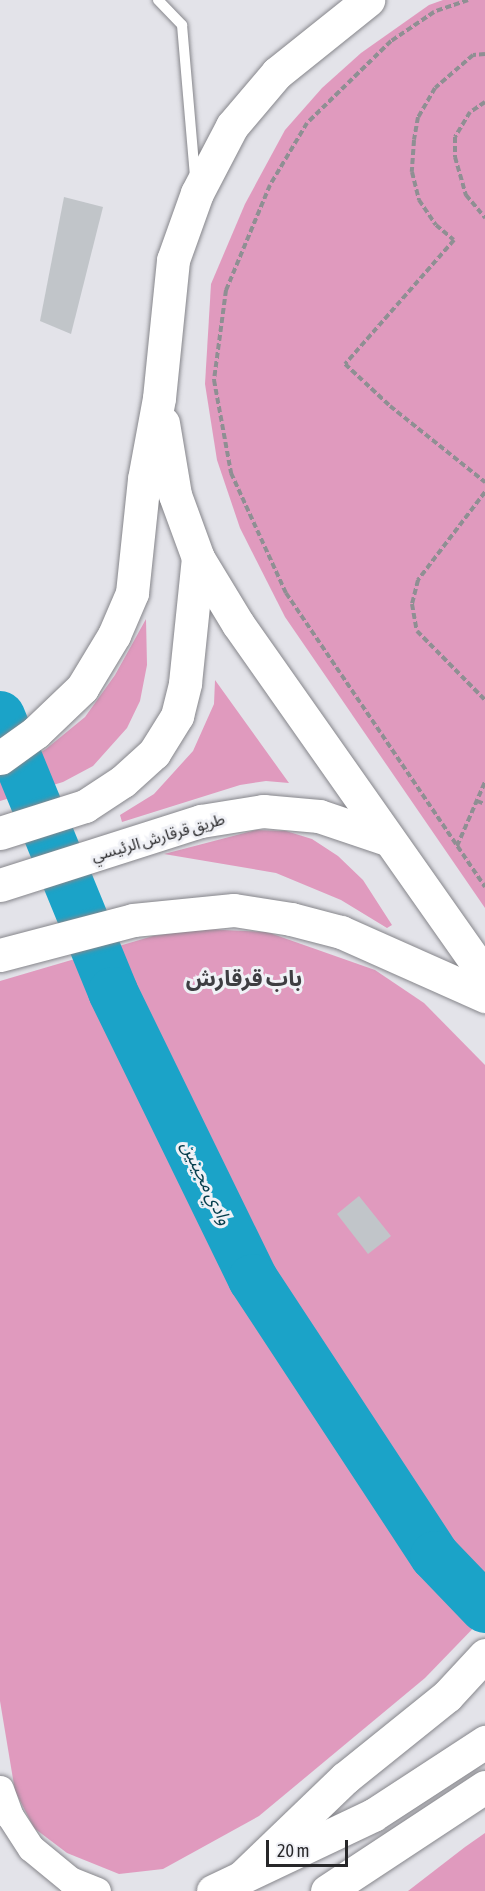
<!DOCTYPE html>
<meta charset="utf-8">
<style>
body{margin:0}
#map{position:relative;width:485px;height:1891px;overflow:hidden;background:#e3e3e9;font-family:"Asap Condensed","Noto Sans Arabic",sans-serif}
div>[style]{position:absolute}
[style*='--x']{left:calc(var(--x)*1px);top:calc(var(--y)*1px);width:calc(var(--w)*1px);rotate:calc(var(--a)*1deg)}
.green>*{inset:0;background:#e09abe}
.river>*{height:50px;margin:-25px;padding:0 25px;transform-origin:25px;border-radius:25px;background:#1ba3c8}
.building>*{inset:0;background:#c1c5c9}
.path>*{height:4px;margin-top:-2px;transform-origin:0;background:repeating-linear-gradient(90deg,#8f8f93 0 6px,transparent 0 9px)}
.roads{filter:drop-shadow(0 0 2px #86868b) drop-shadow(0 0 2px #86868b)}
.service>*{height:10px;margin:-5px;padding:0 5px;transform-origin:5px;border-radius:5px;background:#fff}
.tertiary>*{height:27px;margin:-13.5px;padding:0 13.5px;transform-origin:13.5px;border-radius:13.5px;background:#fff}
.primary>*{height:33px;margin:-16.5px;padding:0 16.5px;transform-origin:16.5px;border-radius:16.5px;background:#fff}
.trunk>*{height:33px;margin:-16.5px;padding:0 16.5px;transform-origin:16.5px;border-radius:16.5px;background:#fff}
span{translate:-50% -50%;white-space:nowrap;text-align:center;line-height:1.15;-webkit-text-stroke:6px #f0f1f6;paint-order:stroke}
.street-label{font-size:16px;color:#272729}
.water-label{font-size:18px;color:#033c4b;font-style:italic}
.district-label{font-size:22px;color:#3e3e42;font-weight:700}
.scale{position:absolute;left:266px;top:1840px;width:82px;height:27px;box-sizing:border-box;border:3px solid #272729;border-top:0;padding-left:8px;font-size:18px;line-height:21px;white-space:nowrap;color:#272729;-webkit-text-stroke:4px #f0f1f6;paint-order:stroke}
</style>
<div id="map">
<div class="green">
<div style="clip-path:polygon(443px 0,485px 0,485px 908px,285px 617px,240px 528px,217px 460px,205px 384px,211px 284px,245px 204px,285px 130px,322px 88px,361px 53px,429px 5px)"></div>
<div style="clip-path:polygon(146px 619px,147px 665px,140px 701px,127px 728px,93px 766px,63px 782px,0 801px,0 778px,46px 749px,85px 717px,115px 675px)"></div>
<div style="clip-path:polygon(215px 680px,289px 783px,266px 781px,240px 785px,122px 822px,120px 815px,154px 794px,193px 751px,214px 704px)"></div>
<div style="clip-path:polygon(256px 830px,286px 831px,312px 839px,338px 856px,363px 880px,392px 925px,387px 928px,341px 900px,276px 873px,164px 854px)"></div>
<div style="clip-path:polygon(202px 929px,267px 932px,375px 970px,424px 1003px,485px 1065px,485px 1616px,425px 1678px,259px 1816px,163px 1869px,119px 1874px,67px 1853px,34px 1828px,15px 1791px,0 1701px,0 981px,153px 936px)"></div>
<div style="clip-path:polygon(485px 1833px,485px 1891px,408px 1891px,465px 1847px)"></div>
</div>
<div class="river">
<div style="--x:0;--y:716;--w:298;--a:67.7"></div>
<div style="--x:113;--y:992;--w:319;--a:64"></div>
<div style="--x:253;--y:1279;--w:331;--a:56.7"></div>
<div style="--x:435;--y:1556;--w:72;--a:46.1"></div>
</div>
<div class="building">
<div style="clip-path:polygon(64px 197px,103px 207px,71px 334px,40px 321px)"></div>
<div style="clip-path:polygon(359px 1196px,391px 1236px,368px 1254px,337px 1214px)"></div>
</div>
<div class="path">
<div style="--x:468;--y:0;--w:36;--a:161"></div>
<div style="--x:434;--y:12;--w:52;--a:146"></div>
<div style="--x:391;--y:41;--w:117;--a:135.7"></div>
<div style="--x:307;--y:123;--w:72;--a:120.8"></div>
<div style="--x:270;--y:185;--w:114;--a:112.7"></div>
<div style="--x:226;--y:290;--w:91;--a:97.6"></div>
<div style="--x:214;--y:380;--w:95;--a:79.6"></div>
<div style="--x:231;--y:473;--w:132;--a:65.4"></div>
<div style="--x:286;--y:593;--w:355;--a:55.9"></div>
<div style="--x:485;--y:54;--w:12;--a:175"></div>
<div style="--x:473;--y:55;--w:50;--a:139"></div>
<div style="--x:435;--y:88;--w:34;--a:120"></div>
<div style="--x:418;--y:117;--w:23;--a:100"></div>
<div style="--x:414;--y:140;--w:32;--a:94"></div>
<div style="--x:412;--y:172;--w:29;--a:76"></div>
<div style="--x:419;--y:200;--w:30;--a:56"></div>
<div style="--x:436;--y:225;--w:23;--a:40"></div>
<div style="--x:454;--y:240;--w:165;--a:131.3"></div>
<div style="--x:345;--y:364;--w:62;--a:43"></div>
<div style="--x:390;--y:406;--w:122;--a:38.7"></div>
<div style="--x:485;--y:102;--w:18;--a:146"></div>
<div style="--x:470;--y:112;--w:29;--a:121"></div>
<div style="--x:455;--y:137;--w:20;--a:90"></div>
<div style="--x:455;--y:157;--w:40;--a:74"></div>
<div style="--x:466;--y:195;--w:30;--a:50"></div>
<div style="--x:485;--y:492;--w:111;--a:127.3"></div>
<div style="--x:418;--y:580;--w:25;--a:104"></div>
<div style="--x:412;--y:604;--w:27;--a:80"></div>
<div style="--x:417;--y:631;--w:97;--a:45.4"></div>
<div style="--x:477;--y:801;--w:9;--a:21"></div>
<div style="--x:457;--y:846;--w:70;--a:-66.4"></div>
</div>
<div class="roads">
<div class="service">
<div style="--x:158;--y:0;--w:35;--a:46"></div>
<div style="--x:182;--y:25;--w:152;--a:85.1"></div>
</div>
<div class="tertiary">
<div style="--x:0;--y:1789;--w:29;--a:70"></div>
<div style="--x:10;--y:1816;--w:38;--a:57"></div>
<div style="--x:31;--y:1848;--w:50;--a:39.4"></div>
<div style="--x:70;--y:1880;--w:29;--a:22"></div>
</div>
<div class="primary">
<div style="--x:0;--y:833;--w:89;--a:-17.6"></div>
<div style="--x:85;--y:806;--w:45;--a:-33.3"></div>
<div style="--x:123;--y:781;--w:42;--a:-42.1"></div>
<div style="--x:154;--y:753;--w:44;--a:-58.1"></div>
<div style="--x:177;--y:716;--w:34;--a:-76"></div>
<div style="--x:185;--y:683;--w:126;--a:-84.1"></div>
<div style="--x:0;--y:885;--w:211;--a:-17.7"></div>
<div style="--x:201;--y:821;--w:63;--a:-9.2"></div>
<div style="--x:263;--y:811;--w:56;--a:5.1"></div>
<div style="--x:319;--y:816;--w:72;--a:18.7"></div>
</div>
<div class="trunk">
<div style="--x:163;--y:423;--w:73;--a:80.5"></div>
<div style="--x:175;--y:495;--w:67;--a:69.9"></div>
<div style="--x:198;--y:558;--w:77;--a:58.8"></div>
<div style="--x:238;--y:624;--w:430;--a:54.9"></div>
<div style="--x:0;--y:758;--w:44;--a:-35.8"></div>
<div style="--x:36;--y:732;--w:64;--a:-43.7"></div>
<div style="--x:82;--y:688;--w:62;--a:-58.9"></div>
<div style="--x:114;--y:635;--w:46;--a:-66.8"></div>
<div style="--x:132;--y:593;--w:115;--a:-84"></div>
<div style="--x:144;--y:479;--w:82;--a:-79.5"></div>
<div style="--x:159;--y:398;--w:139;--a:-84.2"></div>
<div style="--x:173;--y:260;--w:71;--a:-70.3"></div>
<div style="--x:197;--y:193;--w:76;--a:-62.4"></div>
<div style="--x:232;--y:126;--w:70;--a:-49.7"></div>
<div style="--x:277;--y:73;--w:117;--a:-38.7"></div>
<div style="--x:0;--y:955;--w:138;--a:-14.7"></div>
<div style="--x:133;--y:920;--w:101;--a:-5.7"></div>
<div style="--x:234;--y:910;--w:58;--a:9"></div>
<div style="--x:291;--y:919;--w:52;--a:14.6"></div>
<div style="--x:341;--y:932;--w:158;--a:24"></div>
<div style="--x:243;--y:1876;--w:141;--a:-43.9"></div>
<div style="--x:345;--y:1778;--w:131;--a:-38.8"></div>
<div style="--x:447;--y:1696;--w:56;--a:-47.2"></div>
<div style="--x:213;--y:1891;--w:177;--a:-25.4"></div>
<div style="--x:373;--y:1815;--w:134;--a:-33.1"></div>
<div style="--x:327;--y:1891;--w:189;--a:-33.4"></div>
</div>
</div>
<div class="street-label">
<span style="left:158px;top:837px;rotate:-16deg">طريق قرقارش الرئيسي</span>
</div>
<div class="water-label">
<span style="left:206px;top:1183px;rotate:64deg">وادي مجينين</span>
</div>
<div class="district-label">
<span style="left:244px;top:979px">باب قرقارش</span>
</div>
<div class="scale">20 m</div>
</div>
